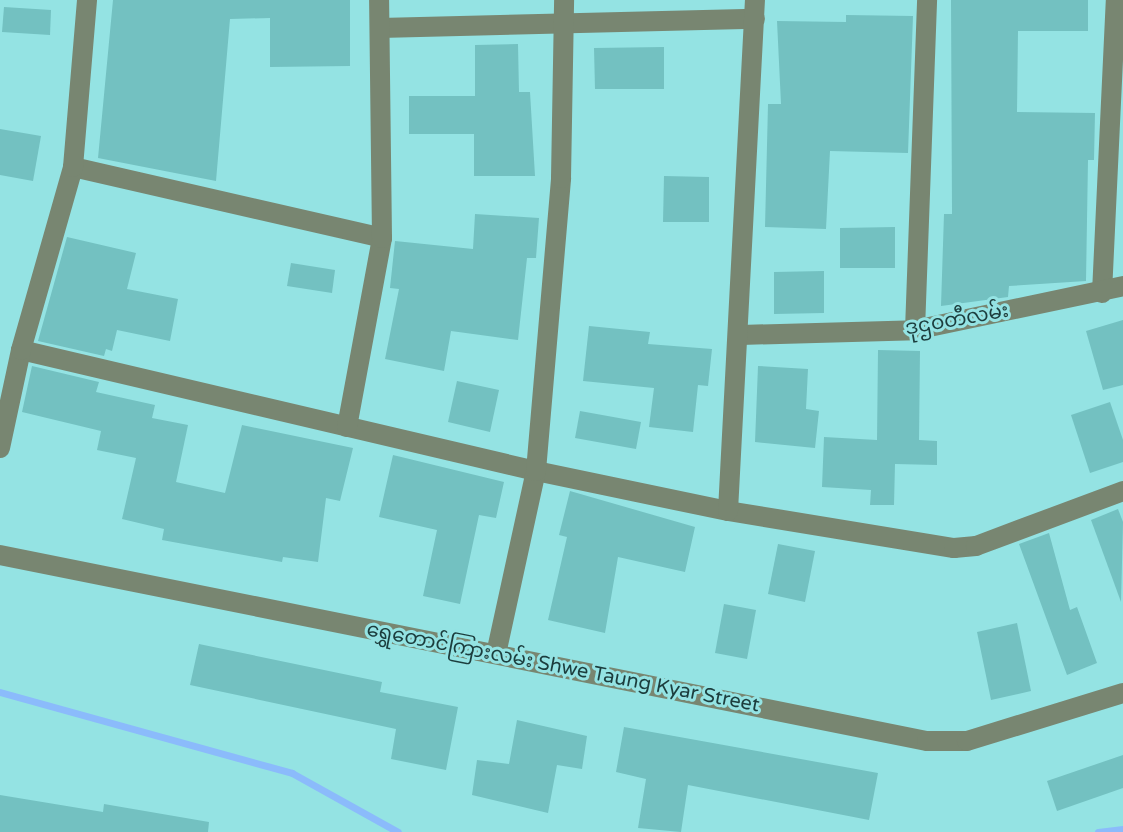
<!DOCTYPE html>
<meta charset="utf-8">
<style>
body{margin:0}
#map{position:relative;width:1123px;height:832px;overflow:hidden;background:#94e3e3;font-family:"Varela Round","Noto Sans Myanmar",sans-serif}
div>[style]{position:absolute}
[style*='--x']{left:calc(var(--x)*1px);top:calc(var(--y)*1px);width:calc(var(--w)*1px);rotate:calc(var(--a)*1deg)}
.stream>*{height:7px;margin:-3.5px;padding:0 3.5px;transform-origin:3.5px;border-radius:3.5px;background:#8bbbfb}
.building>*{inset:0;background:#73c1c1}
.minor>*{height:20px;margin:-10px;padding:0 10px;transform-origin:10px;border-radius:10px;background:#788671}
span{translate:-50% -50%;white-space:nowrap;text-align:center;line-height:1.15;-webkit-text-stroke:6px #94e3e3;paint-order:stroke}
.street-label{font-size:20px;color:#1c3d3d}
</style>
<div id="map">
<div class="stream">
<div style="--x:0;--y:692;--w:303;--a:15.5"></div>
<div style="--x:292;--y:773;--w:121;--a:29.1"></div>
<div style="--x:1098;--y:832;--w:25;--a:-7"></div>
</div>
<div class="building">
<div style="clip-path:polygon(113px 0,350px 0,350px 66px,270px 67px,270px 18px,230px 19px,216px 181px,98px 158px)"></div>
<div style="clip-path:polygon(951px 0,1088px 0,1088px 31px,1018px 31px,1017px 112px,1095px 113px,1094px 160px,1088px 160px,1086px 281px,1009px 286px,1008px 297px,941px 306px,944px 214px,952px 214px)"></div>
<div style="clip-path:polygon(4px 7px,51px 10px,50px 35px,2px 32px)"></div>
<div style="clip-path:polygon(846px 15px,913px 16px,908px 153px,830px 151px,826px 229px,765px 227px,768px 104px,781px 104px,777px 21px,846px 22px)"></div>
<div style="clip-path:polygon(518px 44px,519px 92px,530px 92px,535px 176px,474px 176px,474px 134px,409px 134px,409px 96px,475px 96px,475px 45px)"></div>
<div style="clip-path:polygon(664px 47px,664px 89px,595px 89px,594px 48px)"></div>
<div style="clip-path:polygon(0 129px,41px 136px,33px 181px,0 175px)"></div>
<div style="clip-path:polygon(664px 176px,709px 177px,709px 222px,663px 222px)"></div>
<div style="clip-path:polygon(475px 214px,539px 218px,536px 258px,527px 258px,518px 340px,451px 331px,444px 371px,385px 359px,399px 289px,390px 288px,395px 241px,473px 249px)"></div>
<div style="clip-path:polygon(895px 227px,895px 268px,840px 268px,840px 228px)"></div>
<div style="clip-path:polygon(67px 237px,136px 253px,127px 289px,178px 299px,170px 341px,117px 330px,112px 351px,106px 349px,104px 356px,38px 341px)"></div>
<div style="clip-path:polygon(291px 263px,335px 270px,332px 293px,287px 286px)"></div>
<div style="clip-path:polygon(824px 271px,824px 313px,774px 314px,774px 272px)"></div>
<div style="clip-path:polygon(1123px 320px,1123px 385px,1103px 390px,1086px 331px)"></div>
<div style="clip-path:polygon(589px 326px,650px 332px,648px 344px,712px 349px,708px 386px,698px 385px,693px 432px,649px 427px,654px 388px,583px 381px)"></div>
<div style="clip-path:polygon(878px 350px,920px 351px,919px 440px,937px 441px,937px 465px,895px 464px,894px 505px,870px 505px,871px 490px,822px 487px,824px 437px,877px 440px)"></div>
<div style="clip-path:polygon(32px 366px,99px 382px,96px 392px,155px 405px,152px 418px,188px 425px,176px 482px,225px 493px,242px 425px,353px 448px,340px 501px,326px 498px,318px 562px,283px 557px,282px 562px,162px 540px,164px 529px,122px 519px,136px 458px,97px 450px,101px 431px,22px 412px)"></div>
<div style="clip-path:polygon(758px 366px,808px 369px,806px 409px,819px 411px,815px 448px,755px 442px)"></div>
<div style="clip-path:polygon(457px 381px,499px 390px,490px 432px,448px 422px)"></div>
<div style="clip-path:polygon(1110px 402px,1123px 440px,1123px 462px,1090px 473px,1071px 415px)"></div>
<div style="clip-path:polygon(580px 411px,641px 422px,636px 449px,575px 438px)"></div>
<div style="clip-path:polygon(393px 455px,504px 482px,496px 518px,479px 515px,460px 604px,423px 596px,437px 530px,379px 517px)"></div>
<div style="clip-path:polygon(570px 491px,695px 527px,685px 572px,618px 557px,605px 633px,548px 620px,567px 537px,559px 535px)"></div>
<div style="clip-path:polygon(1118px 509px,1123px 522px,1121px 602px,1091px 520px)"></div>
<div style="clip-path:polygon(1049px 533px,1070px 610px,1077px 607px,1097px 663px,1067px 675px,1019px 544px)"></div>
<div style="clip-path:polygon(778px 544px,815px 551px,805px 602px,768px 594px)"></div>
<div style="clip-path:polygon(724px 604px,756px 610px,747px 659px,715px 653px)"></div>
<div style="clip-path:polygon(1017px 623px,1031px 691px,991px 700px,977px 632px)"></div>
<div style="clip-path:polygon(199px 644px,382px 682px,380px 692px,458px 707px,446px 770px,391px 759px,396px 729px,190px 685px)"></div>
<div style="clip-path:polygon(517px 720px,587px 736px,582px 769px,557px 765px,548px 813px,472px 795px,477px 760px,509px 764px)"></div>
<div style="clip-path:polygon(624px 727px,878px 773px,869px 820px,688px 785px,681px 832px,638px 828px,646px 779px,616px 772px)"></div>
<div style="clip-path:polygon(1123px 755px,1123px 788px,1057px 811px,1047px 781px)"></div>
<div style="clip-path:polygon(0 795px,103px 812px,104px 804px,209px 822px,208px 832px,0 832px)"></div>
</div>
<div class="minor">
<div style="--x:380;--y:28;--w:375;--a:-1.4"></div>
<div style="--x:73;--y:167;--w:317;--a:12.9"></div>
<div style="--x:1102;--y:293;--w:293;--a:-87.3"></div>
<div style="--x:915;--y:330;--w:330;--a:-87.9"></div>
<div style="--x:741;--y:335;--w:174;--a:-1.6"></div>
<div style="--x:915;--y:330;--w:213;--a:-11.9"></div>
<div style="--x:21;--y:350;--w:529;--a:13.22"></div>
<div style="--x:536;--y:471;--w:196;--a:11.8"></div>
<div style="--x:728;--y:511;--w:229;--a:9.3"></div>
<div style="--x:954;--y:548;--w:22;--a:-5"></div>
<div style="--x:976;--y:546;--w:157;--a:-20.5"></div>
<div style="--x:347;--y:427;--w:192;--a:-79.5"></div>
<div style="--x:382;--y:238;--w:238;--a:-90.7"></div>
<div style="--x:0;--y:448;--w:100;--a:-77.9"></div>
<div style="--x:21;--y:350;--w:190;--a:-74.1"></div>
<div style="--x:73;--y:167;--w:168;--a:-85.2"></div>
<div style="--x:728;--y:511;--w:512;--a:-86.98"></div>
<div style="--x:0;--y:555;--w:945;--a:11.35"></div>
<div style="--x:927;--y:741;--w:40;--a:0"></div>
<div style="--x:967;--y:741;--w:163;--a:-17.1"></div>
<div style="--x:496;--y:654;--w:187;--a:-77.7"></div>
<div style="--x:536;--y:471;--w:294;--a:-85.1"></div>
<div style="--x:561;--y:178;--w:178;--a:-89"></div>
</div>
<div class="street-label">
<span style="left:957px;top:320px;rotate:-10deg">ဒုဌဝတီလမ်း</span>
<span style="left:563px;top:668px;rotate:11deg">ရွှေတောင်ကြားလမ်း Shwe Taung Kyar Street</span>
</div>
</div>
